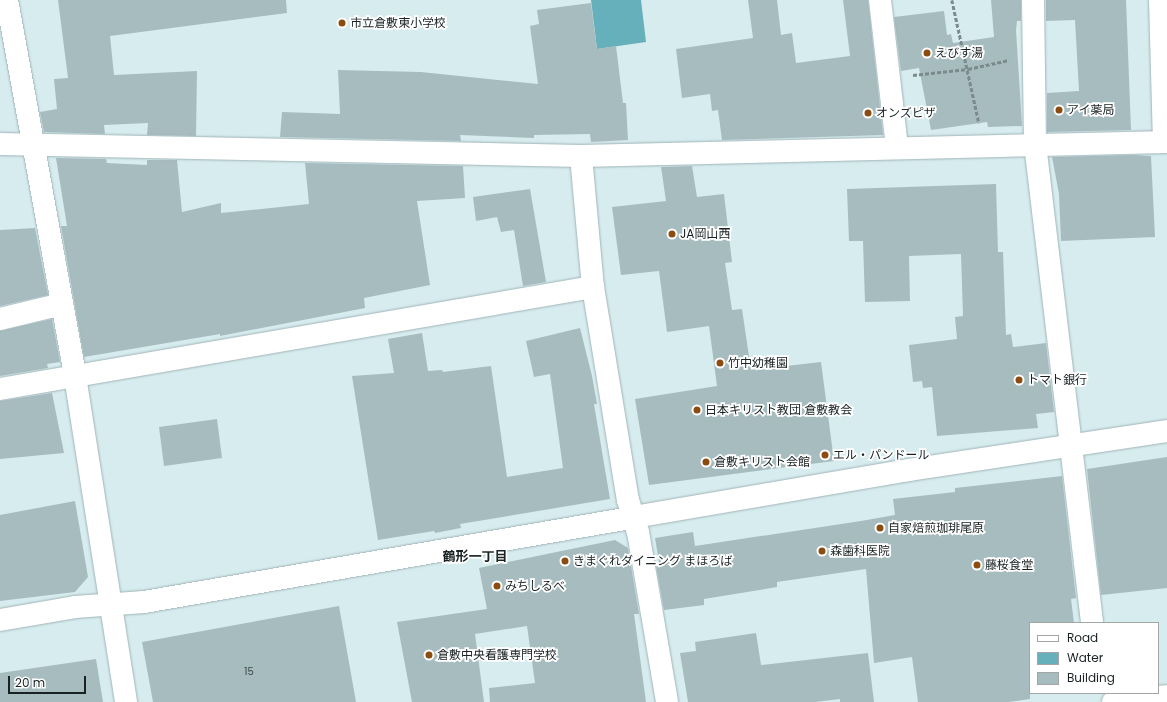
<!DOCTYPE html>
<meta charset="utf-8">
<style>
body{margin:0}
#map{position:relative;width:1167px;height:702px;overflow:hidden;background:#d7ecef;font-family:Poppins,"Noto Sans JP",sans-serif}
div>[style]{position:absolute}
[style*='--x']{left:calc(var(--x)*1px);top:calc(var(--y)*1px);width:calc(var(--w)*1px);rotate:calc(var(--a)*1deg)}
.water>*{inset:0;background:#65b0bb}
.building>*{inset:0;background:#a7bcbf}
.path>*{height:2.5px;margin-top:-1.25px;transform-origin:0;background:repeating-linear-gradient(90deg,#7b8a8c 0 4px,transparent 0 6px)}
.roads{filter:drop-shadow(0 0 1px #a0b4b7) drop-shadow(0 0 1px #a0b4b7)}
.minor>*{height:22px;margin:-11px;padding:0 11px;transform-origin:11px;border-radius:11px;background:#fff}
.tertiary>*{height:22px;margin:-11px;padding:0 11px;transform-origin:11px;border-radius:11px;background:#fff}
.dots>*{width:11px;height:11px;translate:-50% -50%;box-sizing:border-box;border:2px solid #fff;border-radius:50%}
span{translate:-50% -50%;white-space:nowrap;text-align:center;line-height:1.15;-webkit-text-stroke:3.5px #fff;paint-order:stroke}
.number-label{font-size:10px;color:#3c4849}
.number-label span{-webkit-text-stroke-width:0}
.poi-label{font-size:12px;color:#192122}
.left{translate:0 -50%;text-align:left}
.neighbourhood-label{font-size:13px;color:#192122;font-weight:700}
.legend{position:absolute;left:1029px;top:622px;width:130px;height:72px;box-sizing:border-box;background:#fff;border:1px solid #a3a6a7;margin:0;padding:5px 7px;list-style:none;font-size:12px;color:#192122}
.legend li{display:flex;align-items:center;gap:8px;height:20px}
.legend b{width:20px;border:1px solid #a3a6a7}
.scale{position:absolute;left:8px;top:676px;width:78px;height:18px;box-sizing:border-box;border:2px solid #192122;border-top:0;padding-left:5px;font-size:12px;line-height:14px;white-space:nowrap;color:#192122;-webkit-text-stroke:3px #fff;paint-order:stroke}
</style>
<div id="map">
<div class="water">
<div style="clip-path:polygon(591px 0,641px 0,646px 42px,597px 49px)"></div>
</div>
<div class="building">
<div style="clip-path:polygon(58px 0,286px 0,287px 13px,110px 36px,114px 75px,197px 71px,196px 136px,147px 135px,148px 123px,104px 125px,105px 134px,44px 132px,40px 112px,57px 109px,54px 79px,68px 78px)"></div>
<div style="clip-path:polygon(748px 0,777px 0,781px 35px,792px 33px,796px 63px,850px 56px,843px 0,868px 0,883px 135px,722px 140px,718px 110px,712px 111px,710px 94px,682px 98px,676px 49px,753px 38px)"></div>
<div style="clip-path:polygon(991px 0,1021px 0,1021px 21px,1017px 21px,1016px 30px,1022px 126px,988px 127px,987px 122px,931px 130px,919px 68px,901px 71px,894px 17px,944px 11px,947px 35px,951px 34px,953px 43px,994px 37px)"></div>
<div style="clip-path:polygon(1046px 0,1126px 0,1131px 130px,1047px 132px,1047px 93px,1079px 91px,1075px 20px,1046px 21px)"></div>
<div style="clip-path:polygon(591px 3px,597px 49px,616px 46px,623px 103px,626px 103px,628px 140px,591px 142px,590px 134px,534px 135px,534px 138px,460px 135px,461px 141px,280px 137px,282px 112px,340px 114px,338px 70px,421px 72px,538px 84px,530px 26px,539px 24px,537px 10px)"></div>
<div style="clip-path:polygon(1133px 155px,1151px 156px,1155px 237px,1061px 241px,1059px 194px,1052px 157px)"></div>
<div style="clip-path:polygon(56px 158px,106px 159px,107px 163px,147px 165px,147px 160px,177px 160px,182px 212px,221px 203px,221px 213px,309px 204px,305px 163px,463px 166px,465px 198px,417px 201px,430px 285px,364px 298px,365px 308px,220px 336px,220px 334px,84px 357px,61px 226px,67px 226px)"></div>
<div style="clip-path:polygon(692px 166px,697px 197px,724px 194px,732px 262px,725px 263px,732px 310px,742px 309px,751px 370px,821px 362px,834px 461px,649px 485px,635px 399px,717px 386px,709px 326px,667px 332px,659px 271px,621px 275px,612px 207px,666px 201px,661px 167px)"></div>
<div style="clip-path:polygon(996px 184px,998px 252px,1003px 252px,1006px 335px,1011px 334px,1013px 347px,1046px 343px,1054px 412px,1036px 414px,1038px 428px,937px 436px,932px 387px,923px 388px,922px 381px,913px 382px,909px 345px,957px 339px,955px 317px,963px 316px,961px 254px,909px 256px,910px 301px,865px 302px,863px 241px,849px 241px,847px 189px)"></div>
<div style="clip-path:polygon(530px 189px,546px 282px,523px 286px,514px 230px,501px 232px,497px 217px,476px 221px,473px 197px)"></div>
<div style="clip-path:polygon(35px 228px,48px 295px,0 306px,0 230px)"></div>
<div style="clip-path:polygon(52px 319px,60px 362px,47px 364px,48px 368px,0 376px,0 331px)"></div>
<div style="clip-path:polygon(580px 328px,592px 376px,597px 404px,594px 404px,610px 499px,460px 524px,461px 528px,435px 533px,434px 531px,378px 540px,352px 376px,394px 373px,388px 339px,422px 333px,428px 371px,442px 370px,443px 372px,491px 366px,507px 477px,563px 468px,550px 374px,534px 377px,526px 341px)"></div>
<div style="clip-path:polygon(52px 393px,64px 453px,0 459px,0 401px)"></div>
<div style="clip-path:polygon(217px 419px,222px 458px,164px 466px,159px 427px)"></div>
<div style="clip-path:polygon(1167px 457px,1167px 588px,1101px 595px,1087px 469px)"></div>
<div style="clip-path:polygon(1062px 476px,1076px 598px,1071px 599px,1074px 623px,1030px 623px,1030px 699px,1009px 702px,918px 702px,912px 657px,874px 663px,866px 569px,777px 582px,777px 587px,704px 599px,704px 605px,664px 610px,656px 565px,660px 568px,655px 538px,693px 532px,695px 546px,861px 521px,895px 515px,893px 499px,955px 492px,955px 488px)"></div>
<div style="clip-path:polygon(75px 501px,88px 577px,75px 592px,0 601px,0 515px)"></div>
<div style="clip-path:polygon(615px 540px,628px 548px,639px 614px,634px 614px,646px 702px,490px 702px,489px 688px,535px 683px,527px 626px,475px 634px,484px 702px,412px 702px,397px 622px,487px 609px,479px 568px)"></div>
<div style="clip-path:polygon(339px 606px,356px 702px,153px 702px,142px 642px)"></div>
<div style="clip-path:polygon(756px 633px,761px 665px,868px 653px,874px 702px,840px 702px,840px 699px,815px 702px,688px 702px,680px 653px,696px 651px,695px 642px)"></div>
<div style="clip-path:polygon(96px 659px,103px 702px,0 702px,0 673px)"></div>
</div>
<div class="path">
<div style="--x:952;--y:0;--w:126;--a:77.6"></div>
<div style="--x:913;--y:75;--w:55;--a:-6.2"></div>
<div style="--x:968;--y:69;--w:42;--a:-12.4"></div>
</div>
<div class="roads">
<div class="minor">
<div style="--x:880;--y:0;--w:148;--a:83.4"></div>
<div style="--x:1033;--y:0;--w:144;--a:89.2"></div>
<div style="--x:1035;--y:144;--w:482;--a:83.2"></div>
<div style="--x:1160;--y:0;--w:142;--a:88.4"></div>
<div style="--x:0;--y:144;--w:581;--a:1.18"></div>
<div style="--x:581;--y:156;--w:586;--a:-1.37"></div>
<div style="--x:581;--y:156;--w:132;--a:84.8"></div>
<div style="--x:593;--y:287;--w:216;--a:80.7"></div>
<div style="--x:628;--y:500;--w:34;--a:73"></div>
<div style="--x:638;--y:532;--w:172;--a:80.3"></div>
<div style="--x:0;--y:319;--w:64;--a:-13.6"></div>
<div style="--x:0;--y:389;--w:602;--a:-9.76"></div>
<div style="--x:634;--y:517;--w:279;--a:-9.7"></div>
<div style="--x:909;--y:470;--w:261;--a:-8.6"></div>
<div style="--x:1113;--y:702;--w:54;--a:-6.3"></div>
</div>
<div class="tertiary">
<div style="--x:7;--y:0;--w:382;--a:79.7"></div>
<div style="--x:75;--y:376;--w:330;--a:81.1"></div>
<div style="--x:0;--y:620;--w:76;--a:-9.8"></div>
<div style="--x:75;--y:607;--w:69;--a:-4.1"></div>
<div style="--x:144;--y:602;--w:497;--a:-9.8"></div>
</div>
</div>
<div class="dots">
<div style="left:342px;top:23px;background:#8a4c10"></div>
<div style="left:927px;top:53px;background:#8a4c10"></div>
<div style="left:1059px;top:110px;background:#8a4c10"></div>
<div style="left:868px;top:113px;background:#8a4c10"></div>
<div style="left:672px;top:234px;background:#8a4c10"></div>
<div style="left:720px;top:363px;background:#8a4c10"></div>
<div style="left:1019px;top:380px;background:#8a4c10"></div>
<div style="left:697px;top:410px;background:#8a4c10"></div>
<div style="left:825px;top:455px;background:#8a4c10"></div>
<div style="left:706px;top:462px;background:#8a4c10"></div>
<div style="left:880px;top:528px;background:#8a4c10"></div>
<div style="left:822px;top:551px;background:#8a4c10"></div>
<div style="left:565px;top:561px;background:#8a4c10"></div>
<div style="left:977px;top:565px;background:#8a4c10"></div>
<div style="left:497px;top:586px;background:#8a4c10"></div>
<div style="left:429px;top:655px;background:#8a4c10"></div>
</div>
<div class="number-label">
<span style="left:249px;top:672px">15</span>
</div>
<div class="poi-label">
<span class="left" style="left:350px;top:23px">市立倉敷東小学校</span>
<span class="left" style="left:935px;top:53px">えびす湯</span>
<span class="left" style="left:1067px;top:110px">アイ薬局</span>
<span class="left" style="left:876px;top:113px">オンズピザ</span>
<span class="left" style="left:680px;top:234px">JA岡山西</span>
<span class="left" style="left:728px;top:363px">竹中幼稚園</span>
<span class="left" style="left:1027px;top:380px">トマト銀行</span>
<span class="left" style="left:705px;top:410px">日本キリスト教団 倉敷教会</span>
<span class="left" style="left:833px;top:455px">エル・パンドール</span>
<span class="left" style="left:714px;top:462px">倉敷キリスト会館</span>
<span class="left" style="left:888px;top:528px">自家焙煎珈琲尾原</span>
<span class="left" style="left:830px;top:551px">森歯科医院</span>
<span class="left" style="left:573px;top:561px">きまぐれダイニング まほろば</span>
<span class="left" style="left:985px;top:565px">藤桜食堂</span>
<span class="left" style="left:505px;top:586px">みちしるべ</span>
<span class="left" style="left:437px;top:655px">倉敷中央看護専門学校</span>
</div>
<div class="neighbourhood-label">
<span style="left:475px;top:557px">鶴形一丁目</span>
</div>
<ul class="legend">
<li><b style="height:5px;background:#fff"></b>Road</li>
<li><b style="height:11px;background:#65b0bb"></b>Water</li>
<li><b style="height:11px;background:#a7bcbf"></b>Building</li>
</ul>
<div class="scale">20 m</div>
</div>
